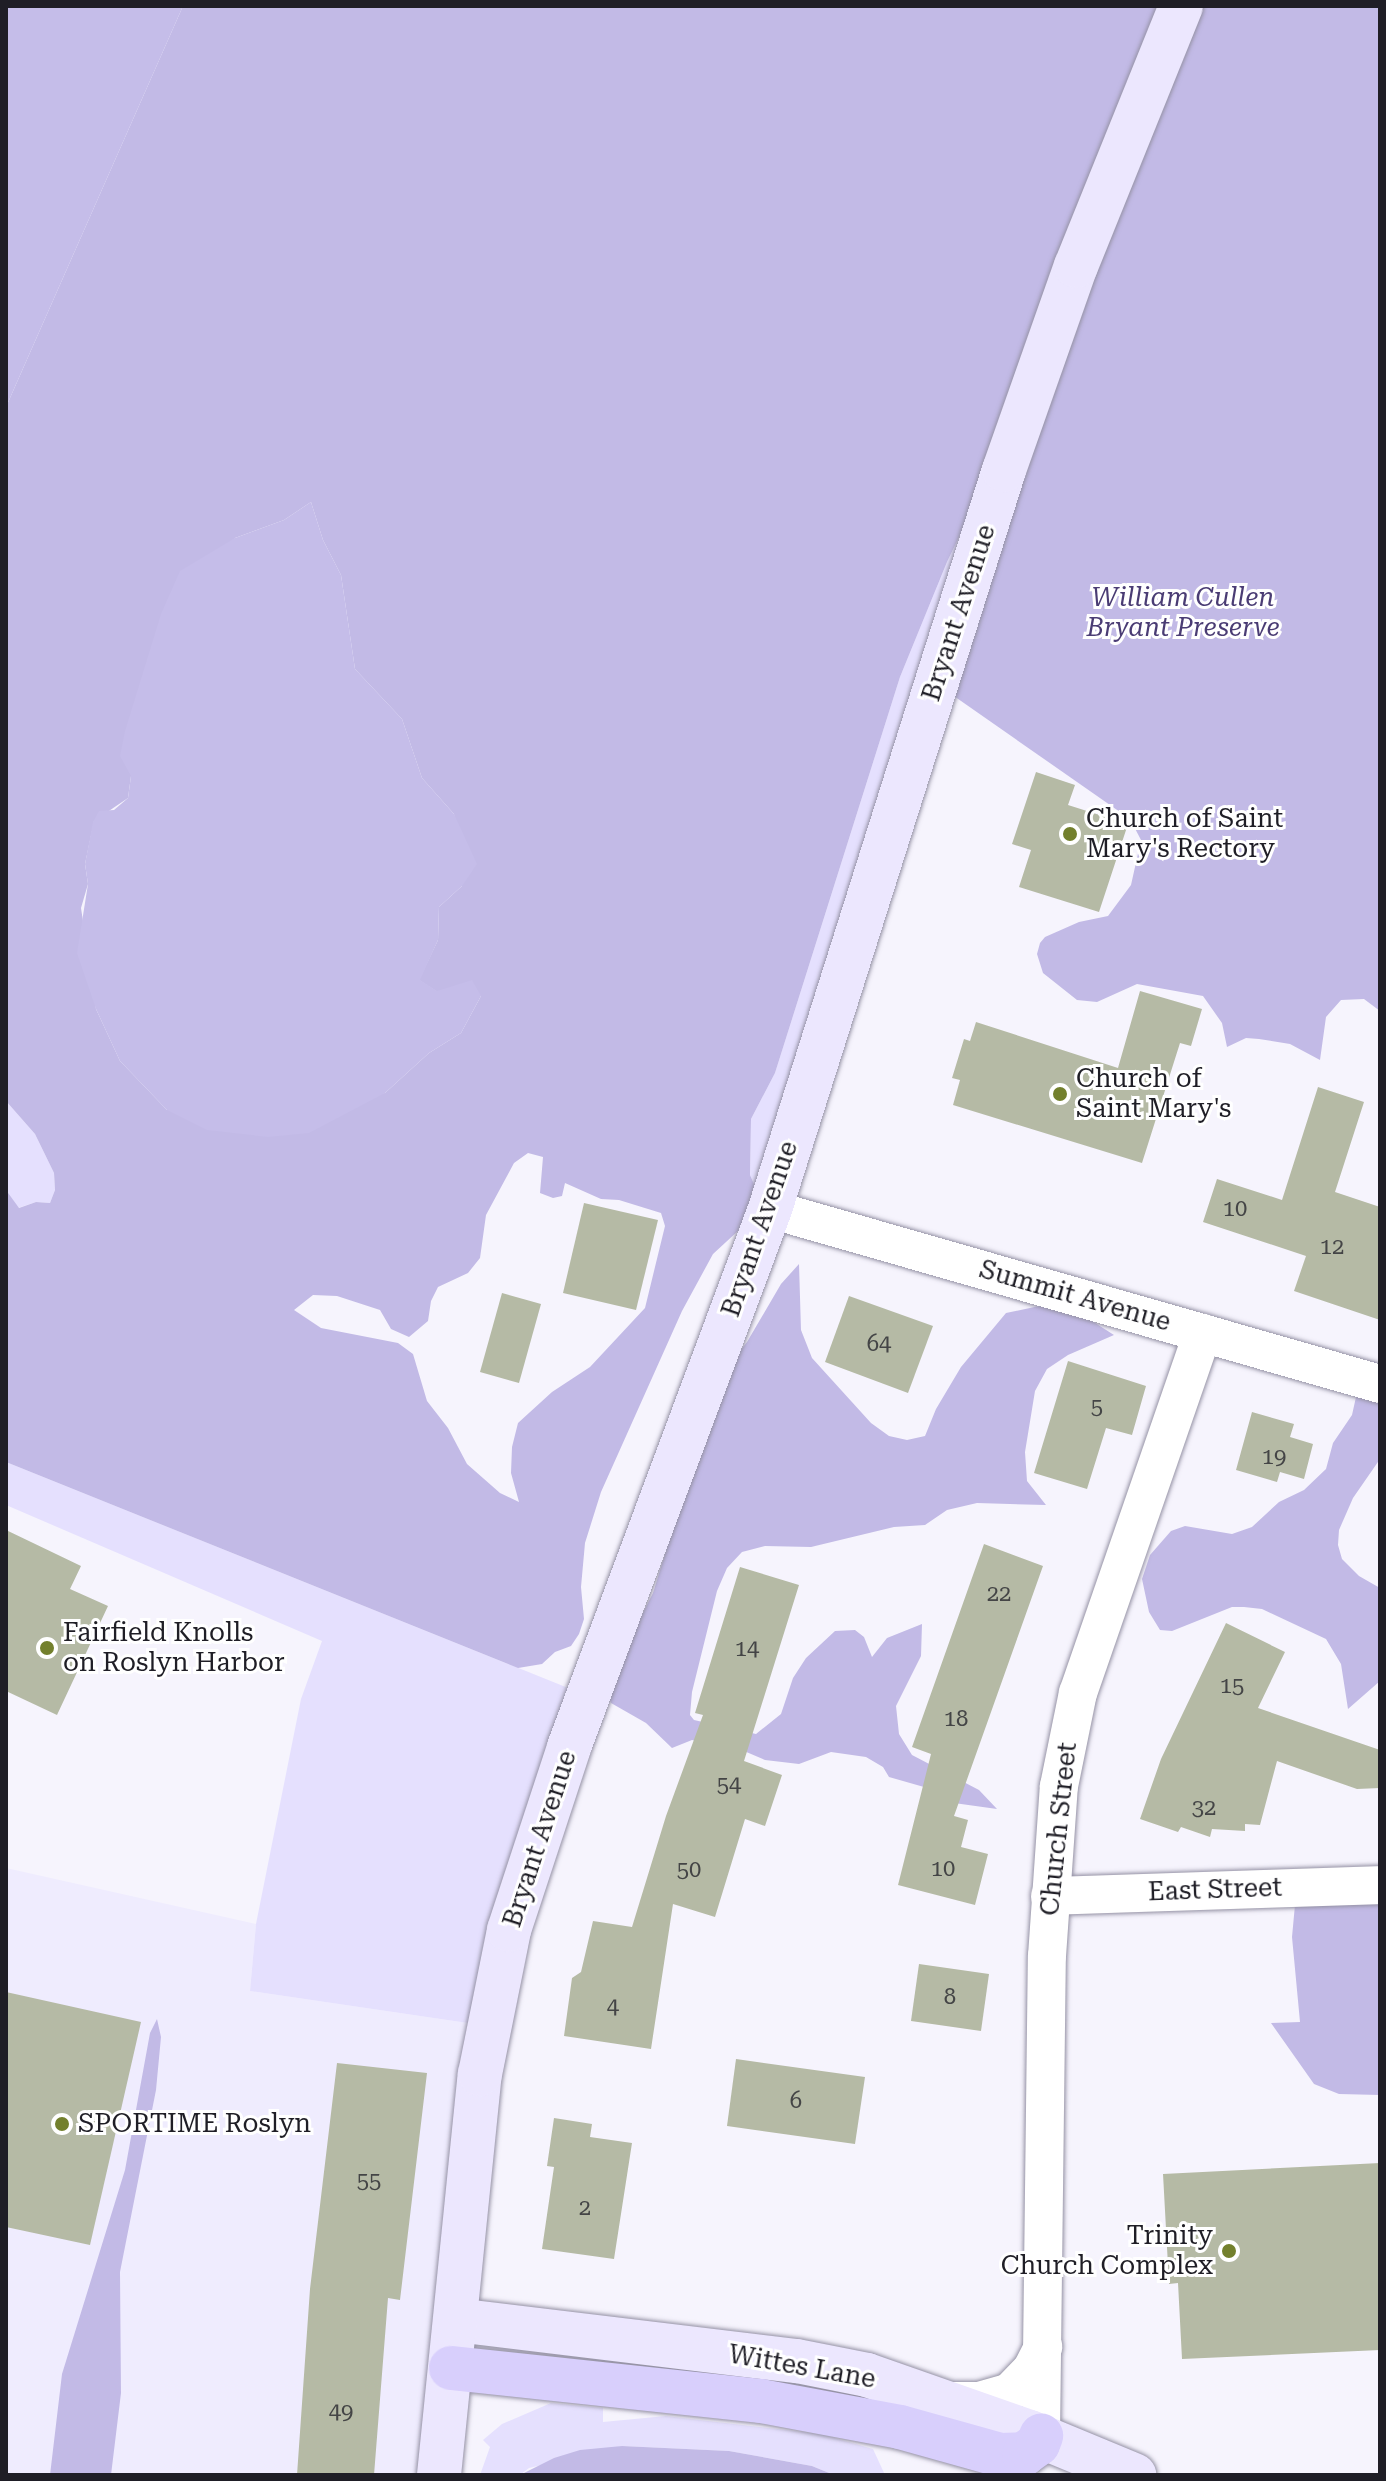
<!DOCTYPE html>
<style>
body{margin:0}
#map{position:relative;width:1386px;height:2481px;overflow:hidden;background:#f6f4fd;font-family:"Roboto Serif",serif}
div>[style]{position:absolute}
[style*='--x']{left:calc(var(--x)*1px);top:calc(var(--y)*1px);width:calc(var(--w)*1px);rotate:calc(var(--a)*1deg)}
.built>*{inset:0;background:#efecfe}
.green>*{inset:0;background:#e5e0fe}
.forest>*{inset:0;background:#c2bae6}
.water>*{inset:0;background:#c5bde9}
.building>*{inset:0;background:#b5baa5}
.roads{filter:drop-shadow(0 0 2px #9592a5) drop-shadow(0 0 2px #9592a5)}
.street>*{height:38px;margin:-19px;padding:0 19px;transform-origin:19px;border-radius:19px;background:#fff}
.secondary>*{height:44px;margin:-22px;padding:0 22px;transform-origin:22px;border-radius:22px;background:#ece7fe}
.primary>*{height:44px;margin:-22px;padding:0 22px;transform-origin:22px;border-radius:22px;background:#d8cffc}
.dots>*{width:22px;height:22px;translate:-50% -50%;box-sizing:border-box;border:4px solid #fff;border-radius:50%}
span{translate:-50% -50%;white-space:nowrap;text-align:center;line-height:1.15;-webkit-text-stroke:6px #fff;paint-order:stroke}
.number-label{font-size:22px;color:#444546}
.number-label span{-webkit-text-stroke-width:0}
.park-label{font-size:26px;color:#4a3c74;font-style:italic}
.street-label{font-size:26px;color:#1f1e26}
.poi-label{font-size:26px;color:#1f1e26}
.left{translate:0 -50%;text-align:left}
.right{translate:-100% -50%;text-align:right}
.frame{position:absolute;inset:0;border:8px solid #1f1e26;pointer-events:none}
</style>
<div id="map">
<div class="built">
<div style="clip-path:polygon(6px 1868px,256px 1924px,250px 1991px,488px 2026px,440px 2475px,6px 2475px)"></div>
</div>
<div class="green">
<div style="clip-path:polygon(993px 466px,764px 1207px,750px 1175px,751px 1119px,775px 1073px,900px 677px,947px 562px)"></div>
<div style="clip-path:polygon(6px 1101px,35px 1134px,54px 1173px,55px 1190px,50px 1203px,36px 1202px,18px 1208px,6px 1190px)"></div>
<div style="clip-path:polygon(6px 1462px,588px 1696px,488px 2026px,250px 1991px,256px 1924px,301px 1699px,322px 1641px,6px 1505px)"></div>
<div style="clip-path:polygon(551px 2403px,603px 2408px,603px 2422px,666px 2416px,821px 2434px,873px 2449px,885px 2475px,834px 2475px,812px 2466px,729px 2451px,622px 2446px,529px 2468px,520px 2475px,480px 2475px,490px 2447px,483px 2440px,502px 2424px)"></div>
</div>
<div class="forest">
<div style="clip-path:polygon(evenodd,183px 6px,1380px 6px,1380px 1011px,1364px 999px,1341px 1000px,1326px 1017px,1320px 1060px,1290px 1044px,1259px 1039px,1246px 1038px,1227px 1047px,1222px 1023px,1203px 996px,1137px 984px,1097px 1002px,1077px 1000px,1043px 973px,1037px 954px,1040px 943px,1045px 937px,1079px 922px,1108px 916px,1131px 885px,1141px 840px,1130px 819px,951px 694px,990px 473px,947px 562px,900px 677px,775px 1073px,751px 1119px,750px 1175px,764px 1207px,713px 1254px,682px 1311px,601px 1492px,585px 1543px,581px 1587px,584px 1619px,579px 1634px,571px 1646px,555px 1652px,542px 1664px,518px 1668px,6px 1462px,6px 1190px,19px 1208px,36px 1202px,50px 1203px,55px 1190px,54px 1173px,35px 1134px,6px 1101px,6px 407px,183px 6px,311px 502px,323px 540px,341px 575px,355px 669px,402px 719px,422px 778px,454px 814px,462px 886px,439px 907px,438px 940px,419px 980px,436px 991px,481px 996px,461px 1033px,429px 1053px,385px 1093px,167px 1110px,120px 1061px,96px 1009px,81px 908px,88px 884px,85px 864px,94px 821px,128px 798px,131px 776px,235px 538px,284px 520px,311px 502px,183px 6px,528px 1153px,543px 1157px,540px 1193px,553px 1198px,562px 1196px,565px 1183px,601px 1199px,619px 1200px,661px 1213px,665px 1226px,645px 1308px,590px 1367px,552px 1392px,518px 1423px,512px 1447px,511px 1473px,519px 1502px,500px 1493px,467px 1464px,448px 1428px,427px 1401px,413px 1354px,398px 1343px,321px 1328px,294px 1310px,313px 1295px,337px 1296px,380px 1310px,391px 1329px,409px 1337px,428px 1321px,431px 1301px,438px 1287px,468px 1273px,480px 1258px,486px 1215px,514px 1163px,528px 1153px)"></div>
<div style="clip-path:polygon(799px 1264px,801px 1330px,812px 1358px,871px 1423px,889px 1436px,907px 1440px,925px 1436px,936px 1409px,961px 1367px,1006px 1313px,1039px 1306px,1081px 1314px,1114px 1335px,1068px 1355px,1047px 1369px,1035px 1391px,1025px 1452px,1027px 1481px,1046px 1505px,977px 1503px,947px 1510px,925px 1525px,894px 1527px,811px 1547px,765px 1546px,742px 1552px,727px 1568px,717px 1591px,692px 1692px,690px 1715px,694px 1720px,756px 1734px,781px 1714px,793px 1678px,806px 1658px,835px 1631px,855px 1630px,864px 1637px,872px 1657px,887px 1638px,922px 1624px,921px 1656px,896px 1706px,899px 1734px,912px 1755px,979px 1790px,997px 1809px,954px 1803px,931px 1789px,889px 1777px,883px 1767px,866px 1757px,831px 1752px,799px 1764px,765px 1760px,744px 1751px,692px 1740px,672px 1748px,646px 1723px,611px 1703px,608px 1694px,628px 1642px,653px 1593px,719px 1378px,747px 1342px,781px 1284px)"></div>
<div style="clip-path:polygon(1374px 1361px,1380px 1367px,1380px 1459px,1353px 1498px,1339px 1530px,1338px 1545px,1342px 1559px,1359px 1576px,1380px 1588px,1380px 1681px,1348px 1709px,1341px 1664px,1326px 1639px,1262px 1609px,1244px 1607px,1232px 1607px,1172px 1631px,1160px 1630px,1149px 1612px,1142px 1579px,1150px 1555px,1171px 1531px,1185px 1526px,1232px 1534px,1252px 1527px,1279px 1502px,1304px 1490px,1326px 1469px,1333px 1443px,1352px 1415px,1360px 1379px)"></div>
<div style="clip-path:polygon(1380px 1883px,1380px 2095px,1339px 2094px,1314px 2084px,1271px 2023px,1300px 2022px,1292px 1937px,1296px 1894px)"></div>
<div style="clip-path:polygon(157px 2019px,161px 2037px,156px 2090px,120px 2272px,121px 2393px,111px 2475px,50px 2475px,62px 2374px,125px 2170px,150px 2033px)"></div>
<div style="clip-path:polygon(622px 2446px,729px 2451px,812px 2466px,834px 2475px,520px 2475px,554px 2458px,580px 2450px)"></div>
</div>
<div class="water">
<div style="clip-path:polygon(6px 6px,183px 6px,6px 407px)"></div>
<div style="clip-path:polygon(311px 502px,323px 540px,341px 575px,355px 669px,402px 719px,422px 778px,454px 814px,477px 864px,462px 886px,439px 907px,438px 940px,420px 980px,437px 991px,472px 980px,481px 996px,461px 1033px,429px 1053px,385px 1093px,309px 1133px,268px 1137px,207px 1130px,167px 1110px,120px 1061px,96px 1009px,77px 953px,88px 884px,85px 864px,93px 822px,99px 811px,114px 810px,128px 798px,131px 776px,120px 756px,125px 731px,161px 614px,180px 571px,235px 538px,284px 520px)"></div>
</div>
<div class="building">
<div style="clip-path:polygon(1036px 772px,1075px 785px,1068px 805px,1128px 824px,1099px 912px,1019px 887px,1031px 850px,1012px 844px)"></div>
<div style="clip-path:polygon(1140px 991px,1202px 1009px,1191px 1046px,1180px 1043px,1142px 1163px,953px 1105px,960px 1080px,952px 1078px,964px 1039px,970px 1041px,976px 1022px,1118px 1068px)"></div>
<div style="clip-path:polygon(1318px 1087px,1364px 1102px,1335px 1192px,1380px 1207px,1380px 1320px,1294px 1291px,1306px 1256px,1203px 1222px,1217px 1179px,1282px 1200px)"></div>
<div style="clip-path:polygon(584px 1203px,658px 1220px,636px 1310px,563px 1293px)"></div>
<div style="clip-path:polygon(502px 1293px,541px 1304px,519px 1383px,480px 1372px)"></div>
<div style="clip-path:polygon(849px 1296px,933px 1326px,908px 1393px,825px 1362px)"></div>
<div style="clip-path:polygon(1068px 1361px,1146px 1386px,1132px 1435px,1106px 1428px,1087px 1489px,1034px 1473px)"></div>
<div style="clip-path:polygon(1252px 1412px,1294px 1424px,1290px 1437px,1313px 1444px,1304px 1479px,1280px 1472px,1277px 1482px,1236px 1470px)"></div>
<div style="clip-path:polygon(6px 1530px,81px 1566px,70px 1589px,108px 1606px,57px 1715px,6px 1691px)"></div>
<div style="clip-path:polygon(984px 1544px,1043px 1566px,954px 1816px,968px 1820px,961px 1847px,988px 1854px,975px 1905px,898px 1885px,931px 1754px,912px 1747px)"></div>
<div style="clip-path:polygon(740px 1567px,799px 1585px,744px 1761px,782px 1775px,765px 1826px,745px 1819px,715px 1917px,673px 1904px,651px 2049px,564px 2036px,572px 1978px,581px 1972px,593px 1921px,632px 1927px,666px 1816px,703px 1715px,695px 1713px)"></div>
<div style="clip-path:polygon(1226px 1623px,1285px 1652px,1258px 1708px,1380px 1750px,1380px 1788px,1357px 1789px,1277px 1761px,1260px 1825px,1245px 1824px,1245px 1831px,1212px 1829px,1210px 1837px,1181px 1827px,1178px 1832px,1140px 1819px,1161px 1759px)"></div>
<div style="clip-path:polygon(919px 1964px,989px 1974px,981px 2031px,911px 2021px)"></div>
<div style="clip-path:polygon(6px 1992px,141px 2022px,90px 2245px,6px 2227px)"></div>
<div style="clip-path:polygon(736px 2059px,865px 2077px,855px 2144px,727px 2126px)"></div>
<div style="clip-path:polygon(337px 2063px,427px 2073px,400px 2300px,388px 2298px,374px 2475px,297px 2475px,310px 2289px)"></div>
<div style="clip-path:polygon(554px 2118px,592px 2124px,590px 2137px,632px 2143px,614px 2259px,542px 2249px,554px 2167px,547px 2166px)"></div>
<div style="clip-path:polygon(1380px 2163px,1380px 2350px,1182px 2359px,1178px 2283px,1169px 2284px,1163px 2174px)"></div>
</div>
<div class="roads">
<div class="street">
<div style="--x:770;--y:1209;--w:635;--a:16.01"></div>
<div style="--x:1050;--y:1896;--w:330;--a:-1.9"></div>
<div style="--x:947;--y:2401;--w:32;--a:0"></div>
<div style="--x:979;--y:2401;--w:32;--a:-16"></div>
<div style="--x:1010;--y:2392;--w:32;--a:-46"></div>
<div style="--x:1032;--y:2369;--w:25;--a:-63"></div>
<div style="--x:1041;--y:2436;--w:480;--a:-89.3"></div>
<div style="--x:1047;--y:1956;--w:170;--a:-86"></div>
<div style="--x:1059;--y:1786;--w:95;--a:-78.5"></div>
<div style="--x:1078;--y:1693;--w:381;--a:-70.9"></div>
</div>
<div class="secondary">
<div style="--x:456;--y:2320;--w:343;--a:6.9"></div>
<div style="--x:797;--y:2361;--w:71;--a:11.3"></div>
<div style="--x:867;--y:2375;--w:173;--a:19.3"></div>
<div style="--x:1030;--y:2432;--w:113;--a:22.5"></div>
<div style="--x:439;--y:2475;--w:403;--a:-84.2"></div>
<div style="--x:480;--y:2074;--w:147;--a:-78.6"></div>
<div style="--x:509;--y:1930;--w:193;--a:-71.8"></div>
<div style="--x:569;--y:1747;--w:574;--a:-69.51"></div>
<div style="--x:770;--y:1209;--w:775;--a:-72.43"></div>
<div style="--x:1004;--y:470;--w:216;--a:-70.6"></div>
<div style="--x:1076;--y:266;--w:280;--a:-68"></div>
</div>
<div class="primary">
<div style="--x:451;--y:2368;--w:312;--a:6.1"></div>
<div style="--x:761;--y:2401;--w:141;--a:10.6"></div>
<div style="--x:900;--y:2427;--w:104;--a:15.6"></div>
<div style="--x:1000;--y:2455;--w:24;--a:-2"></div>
<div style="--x:1024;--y:2454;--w:17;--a:-36"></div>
<div style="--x:1038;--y:2444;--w:9;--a:-69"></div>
</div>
</div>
<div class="dots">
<div style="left:1070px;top:834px;background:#73802d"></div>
<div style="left:1060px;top:1094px;background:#73802d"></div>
<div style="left:47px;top:1648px;background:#73802d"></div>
<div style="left:62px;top:2124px;background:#73802d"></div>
<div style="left:1229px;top:2251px;background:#73802d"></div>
</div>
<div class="number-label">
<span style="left:1235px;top:1209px">10</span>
<span style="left:1332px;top:1247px">12</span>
<span style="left:879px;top:1344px">64</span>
<span style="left:1097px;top:1407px">5</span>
<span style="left:1274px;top:1457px">19</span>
<span style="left:999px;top:1594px">22</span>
<span style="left:747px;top:1649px">14</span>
<span style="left:1232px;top:1686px">15</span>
<span style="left:956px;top:1719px">18</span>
<span style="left:729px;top:1785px">54</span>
<span style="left:1204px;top:1808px">32</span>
<span style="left:943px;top:1869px">10</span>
<span style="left:689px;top:1870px">50</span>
<span style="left:950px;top:1997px">8</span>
<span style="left:613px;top:2007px">4</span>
<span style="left:796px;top:2101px">6</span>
<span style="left:369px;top:2181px">55</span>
<span style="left:585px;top:2208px">2</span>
<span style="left:341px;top:2412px">49</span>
</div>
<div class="park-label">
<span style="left:1183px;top:613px">William Cullen<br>Bryant Preserve</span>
</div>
<div class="street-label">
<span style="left:959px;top:613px;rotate:-72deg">Bryant Avenue</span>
<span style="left:760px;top:1229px;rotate:-71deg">Bryant Avenue</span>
<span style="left:1075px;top:1296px;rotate:16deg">Summit Avenue</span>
<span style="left:1059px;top:1829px;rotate:-84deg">Church Street</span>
<span style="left:540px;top:1839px;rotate:-72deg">Bryant Avenue</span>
<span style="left:1215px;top:1890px;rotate:-2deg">East Street</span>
<span style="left:802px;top:2367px;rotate:10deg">Wittes Lane</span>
</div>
<div class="poi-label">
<span class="left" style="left:1086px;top:834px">Church of Saint<br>Mary's Rectory</span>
<span class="left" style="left:1076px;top:1094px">Church of<br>Saint Mary's</span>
<span class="left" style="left:63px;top:1648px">Fairfield Knolls<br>on Roslyn Harbor</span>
<span class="left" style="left:78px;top:2124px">SPORTIME Roslyn</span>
<span class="right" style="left:1213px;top:2251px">Trinity<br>Church Complex</span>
</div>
<div class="frame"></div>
</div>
